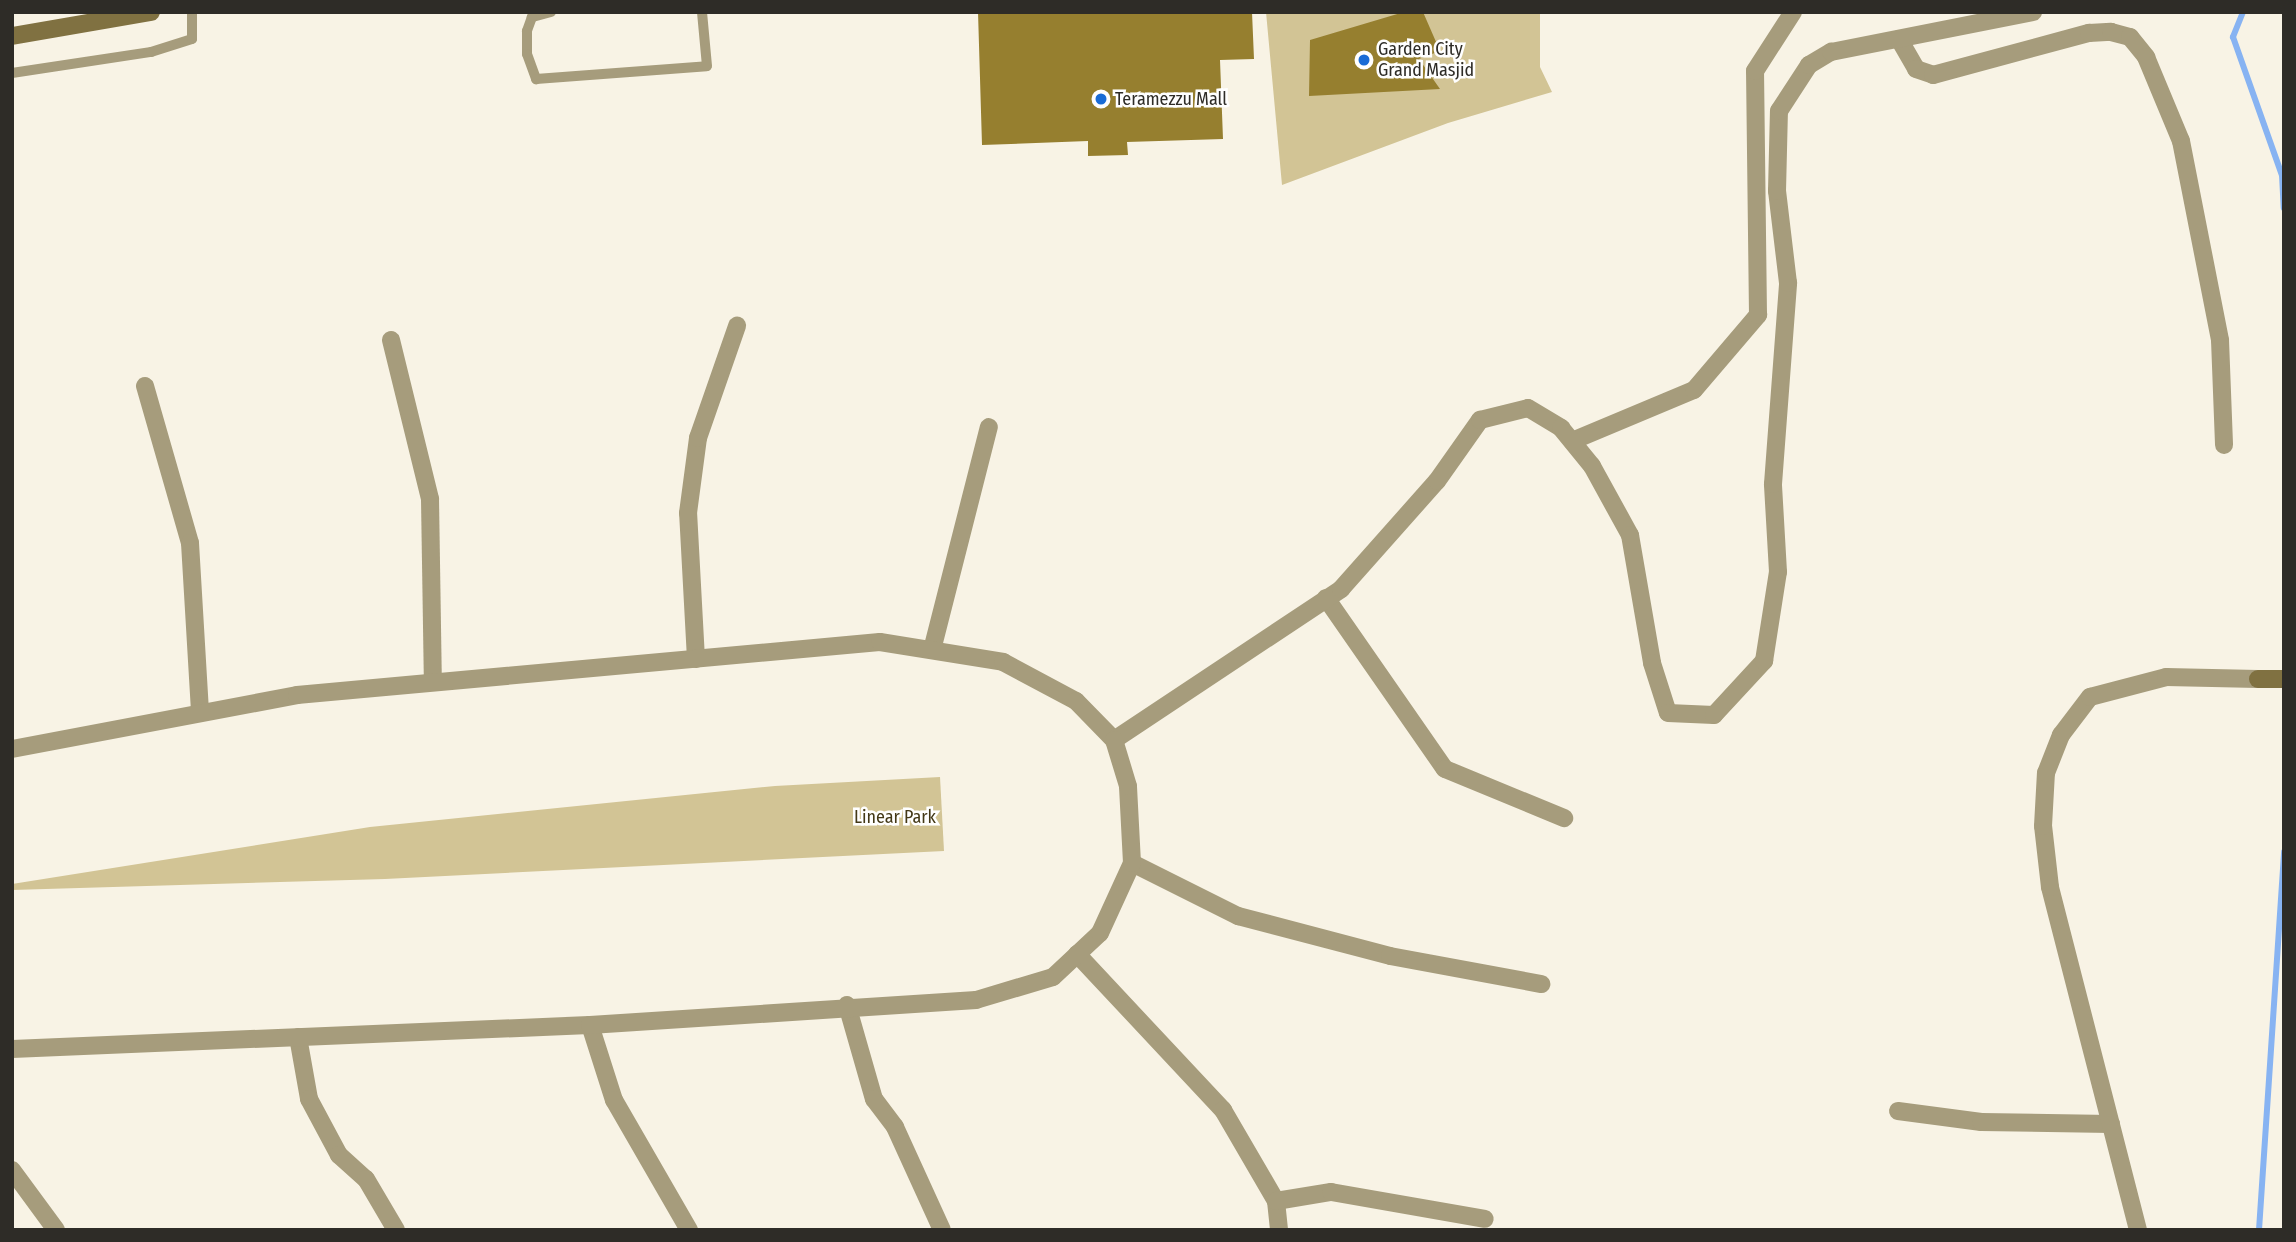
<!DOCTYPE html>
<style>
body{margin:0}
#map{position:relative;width:2296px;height:1242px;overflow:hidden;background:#f8f3e5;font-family:"Fira Sans Condensed",sans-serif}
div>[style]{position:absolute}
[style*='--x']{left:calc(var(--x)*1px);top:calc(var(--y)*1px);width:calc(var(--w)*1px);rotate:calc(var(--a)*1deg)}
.green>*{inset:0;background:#d2c495}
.stream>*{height:6px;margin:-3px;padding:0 3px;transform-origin:3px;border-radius:3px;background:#87b3f2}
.building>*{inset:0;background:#967f2f}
.lane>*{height:10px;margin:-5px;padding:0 5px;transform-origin:5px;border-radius:5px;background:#a69c7c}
.street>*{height:18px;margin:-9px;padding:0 9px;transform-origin:9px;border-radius:9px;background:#a69c7c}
.secondary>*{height:18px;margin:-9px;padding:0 9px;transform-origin:9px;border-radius:9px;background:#807141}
.dots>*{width:19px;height:19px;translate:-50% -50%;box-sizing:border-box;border:4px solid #fff;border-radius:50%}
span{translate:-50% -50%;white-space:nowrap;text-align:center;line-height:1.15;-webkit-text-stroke:5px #fff;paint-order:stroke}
.poi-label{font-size:18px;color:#2e2c27}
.left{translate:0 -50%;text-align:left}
.park-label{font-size:18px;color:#433816}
.frame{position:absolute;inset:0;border:14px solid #2e2c27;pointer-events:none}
</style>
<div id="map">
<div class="green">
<div style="clip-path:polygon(1266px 12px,1540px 12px,1540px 67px,1552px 92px,1448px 123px,1282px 185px)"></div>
<div style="clip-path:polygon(940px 777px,944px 851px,385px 879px,12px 890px,12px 884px,370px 827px,775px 786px)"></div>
</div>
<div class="stream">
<div style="--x:2243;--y:12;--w:27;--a:112"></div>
<div style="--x:2233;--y:37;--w:146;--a:70.5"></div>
<div style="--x:2282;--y:175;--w:33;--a:87"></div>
<div style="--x:2259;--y:1230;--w:379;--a:-86.2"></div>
</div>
<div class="building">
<div style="clip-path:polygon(978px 12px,1252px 12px,1254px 59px,1220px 60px,1223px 139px,1127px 142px,1128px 155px,1088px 156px,1088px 141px,982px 145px)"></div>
<div style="clip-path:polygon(1404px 12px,1423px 12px,1440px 51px,1419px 59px,1440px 89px,1309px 96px,1310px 40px)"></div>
</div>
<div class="lane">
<div style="--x:551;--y:12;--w:20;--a:165"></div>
<div style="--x:532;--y:17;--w:15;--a:110"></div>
<div style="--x:527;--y:31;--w:23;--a:90"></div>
<div style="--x:527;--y:54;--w:27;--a:70"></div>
<div style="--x:536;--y:79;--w:171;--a:-4.3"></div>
<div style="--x:707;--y:66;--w:54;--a:-95.3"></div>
<div style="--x:12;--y:73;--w:141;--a:-8.6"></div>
<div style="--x:151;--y:52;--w:43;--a:-17.6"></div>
<div style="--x:192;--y:39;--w:27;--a:-90"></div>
</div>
<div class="street">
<div style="--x:1899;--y:39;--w:34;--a:60"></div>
<div style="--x:1916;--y:69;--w:18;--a:19"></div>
<div style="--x:1933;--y:75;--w:162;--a:-15.1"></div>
<div style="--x:2089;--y:33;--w:22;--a:-3"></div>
<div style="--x:2111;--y:32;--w:20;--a:15"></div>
<div style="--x:2130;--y:37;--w:26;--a:51"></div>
<div style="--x:2146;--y:57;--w:91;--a:67.4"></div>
<div style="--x:2181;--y:141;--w:203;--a:78.9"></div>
<div style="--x:2220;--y:340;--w:105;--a:87.8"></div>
<div style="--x:391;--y:340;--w:164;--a:76.2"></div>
<div style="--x:430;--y:499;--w:183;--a:89.1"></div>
<div style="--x:145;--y:386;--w:163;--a:74"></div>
<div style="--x:190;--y:543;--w:170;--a:86.6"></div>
<div style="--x:1572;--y:441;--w:132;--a:-22.7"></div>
<div style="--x:1694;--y:390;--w:99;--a:-49.5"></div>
<div style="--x:1758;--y:315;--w:244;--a:-90.7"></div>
<div style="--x:1755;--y:71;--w:70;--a:-57.2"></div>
<div style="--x:1326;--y:598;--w:208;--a:55.2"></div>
<div style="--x:1445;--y:769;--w:129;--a:22.4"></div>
<div style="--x:932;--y:650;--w:230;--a:-75.7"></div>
<div style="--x:696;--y:659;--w:146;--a:-93.1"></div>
<div style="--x:688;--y:513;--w:76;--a:-82.4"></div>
<div style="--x:698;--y:438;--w:119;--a:-70.8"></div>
<div style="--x:12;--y:749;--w:290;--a:-10.7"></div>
<div style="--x:297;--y:695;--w:585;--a:-5.19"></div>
<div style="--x:880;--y:642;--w:125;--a:9.2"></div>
<div style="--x:1003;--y:662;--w:83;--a:28.1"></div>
<div style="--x:1076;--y:701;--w:54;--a:45.7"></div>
<div style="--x:1114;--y:740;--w:273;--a:-33.6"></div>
<div style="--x:1341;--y:589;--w:144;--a:-48.4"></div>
<div style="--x:1437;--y:481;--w:75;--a:-54.8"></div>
<div style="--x:1480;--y:420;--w:49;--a:-14"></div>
<div style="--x:1528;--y:408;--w:39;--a:31"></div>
<div style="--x:1561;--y:428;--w:49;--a:50.8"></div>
<div style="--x:1592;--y:466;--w:79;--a:61.2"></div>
<div style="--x:1630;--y:535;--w:130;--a:80.2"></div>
<div style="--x:1652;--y:663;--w:52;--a:72.3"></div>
<div style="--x:1668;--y:713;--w:46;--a:2.5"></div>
<div style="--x:1714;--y:715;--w:74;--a:-47.2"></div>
<div style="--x:1764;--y:661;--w:90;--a:-81.1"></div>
<div style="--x:1778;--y:572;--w:88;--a:-93.3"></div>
<div style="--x:1773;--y:484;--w:202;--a:-85.7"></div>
<div style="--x:1788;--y:283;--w:93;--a:-96.8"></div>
<div style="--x:1777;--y:191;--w:80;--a:-88.6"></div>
<div style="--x:1779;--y:111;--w:55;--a:-56.9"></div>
<div style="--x:1809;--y:65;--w:26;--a:-31"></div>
<div style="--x:1831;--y:52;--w:206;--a:-11.2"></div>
<div style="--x:1132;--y:863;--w:119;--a:26.6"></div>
<div style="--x:1238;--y:916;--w:157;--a:14.7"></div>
<div style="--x:1390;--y:956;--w:154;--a:10.5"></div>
<div style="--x:1077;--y:954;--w:214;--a:46.9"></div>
<div style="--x:1223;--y:1110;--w:105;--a:59.8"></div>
<div style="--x:1276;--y:1201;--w:29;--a:84"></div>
<div style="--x:847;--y:1005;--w:98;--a:74"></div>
<div style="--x:874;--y:1099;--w:35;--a:53"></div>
<div style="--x:895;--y:1127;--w:113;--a:65.5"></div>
<div style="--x:590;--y:1025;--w:79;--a:72.3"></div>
<div style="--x:614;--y:1100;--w:150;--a:60"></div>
<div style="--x:298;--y:1037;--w:63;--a:79.9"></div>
<div style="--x:309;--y:1099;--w:64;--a:61.8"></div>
<div style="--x:339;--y:1155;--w:36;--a:42"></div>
<div style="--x:366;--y:1179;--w:59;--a:59.5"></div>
<div style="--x:12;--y:1049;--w:578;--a:-2.38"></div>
<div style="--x:590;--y:1025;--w:387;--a:-3.7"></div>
<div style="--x:976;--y:1000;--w:80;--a:-16.6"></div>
<div style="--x:1053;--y:977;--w:64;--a:-43.1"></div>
<div style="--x:1100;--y:933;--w:77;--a:-65.4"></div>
<div style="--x:1132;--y:863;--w:77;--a:-93"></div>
<div style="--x:1128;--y:786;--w:48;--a:-106.9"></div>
<div style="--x:1898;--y:1111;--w:84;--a:7.5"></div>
<div style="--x:1981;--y:1122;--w:130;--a:0.9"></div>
<div style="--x:12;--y:1170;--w:74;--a:53.7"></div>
<div style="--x:1276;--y:1201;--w:56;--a:-9.3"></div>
<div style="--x:1331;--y:1192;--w:156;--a:9.9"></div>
<div style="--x:2138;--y:1230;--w:354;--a:-104.4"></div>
<div style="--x:2050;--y:887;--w:61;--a:-96.5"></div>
<div style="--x:2043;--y:826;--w:53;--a:-86.8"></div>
<div style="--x:2046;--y:773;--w:41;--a:-68.5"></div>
<div style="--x:2061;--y:735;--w:48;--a:-52.7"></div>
<div style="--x:2090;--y:697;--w:79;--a:-14.7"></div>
<div style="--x:2166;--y:677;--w:92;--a:1.2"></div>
</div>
<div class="secondary">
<div style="--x:12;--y:36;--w:141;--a:-9.8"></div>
<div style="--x:2258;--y:679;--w:26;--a:0"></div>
</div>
<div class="dots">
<div style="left:1364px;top:60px;background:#1a6cd6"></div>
<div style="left:1101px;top:99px;background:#1a6cd6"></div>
</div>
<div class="poi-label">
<span class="left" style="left:1378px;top:60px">Garden City<br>Grand Masjid</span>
<span class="left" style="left:1115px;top:99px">Teramezzu Mall</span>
</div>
<div class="park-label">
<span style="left:895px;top:817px">Linear Park</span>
</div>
<div class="frame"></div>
</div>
